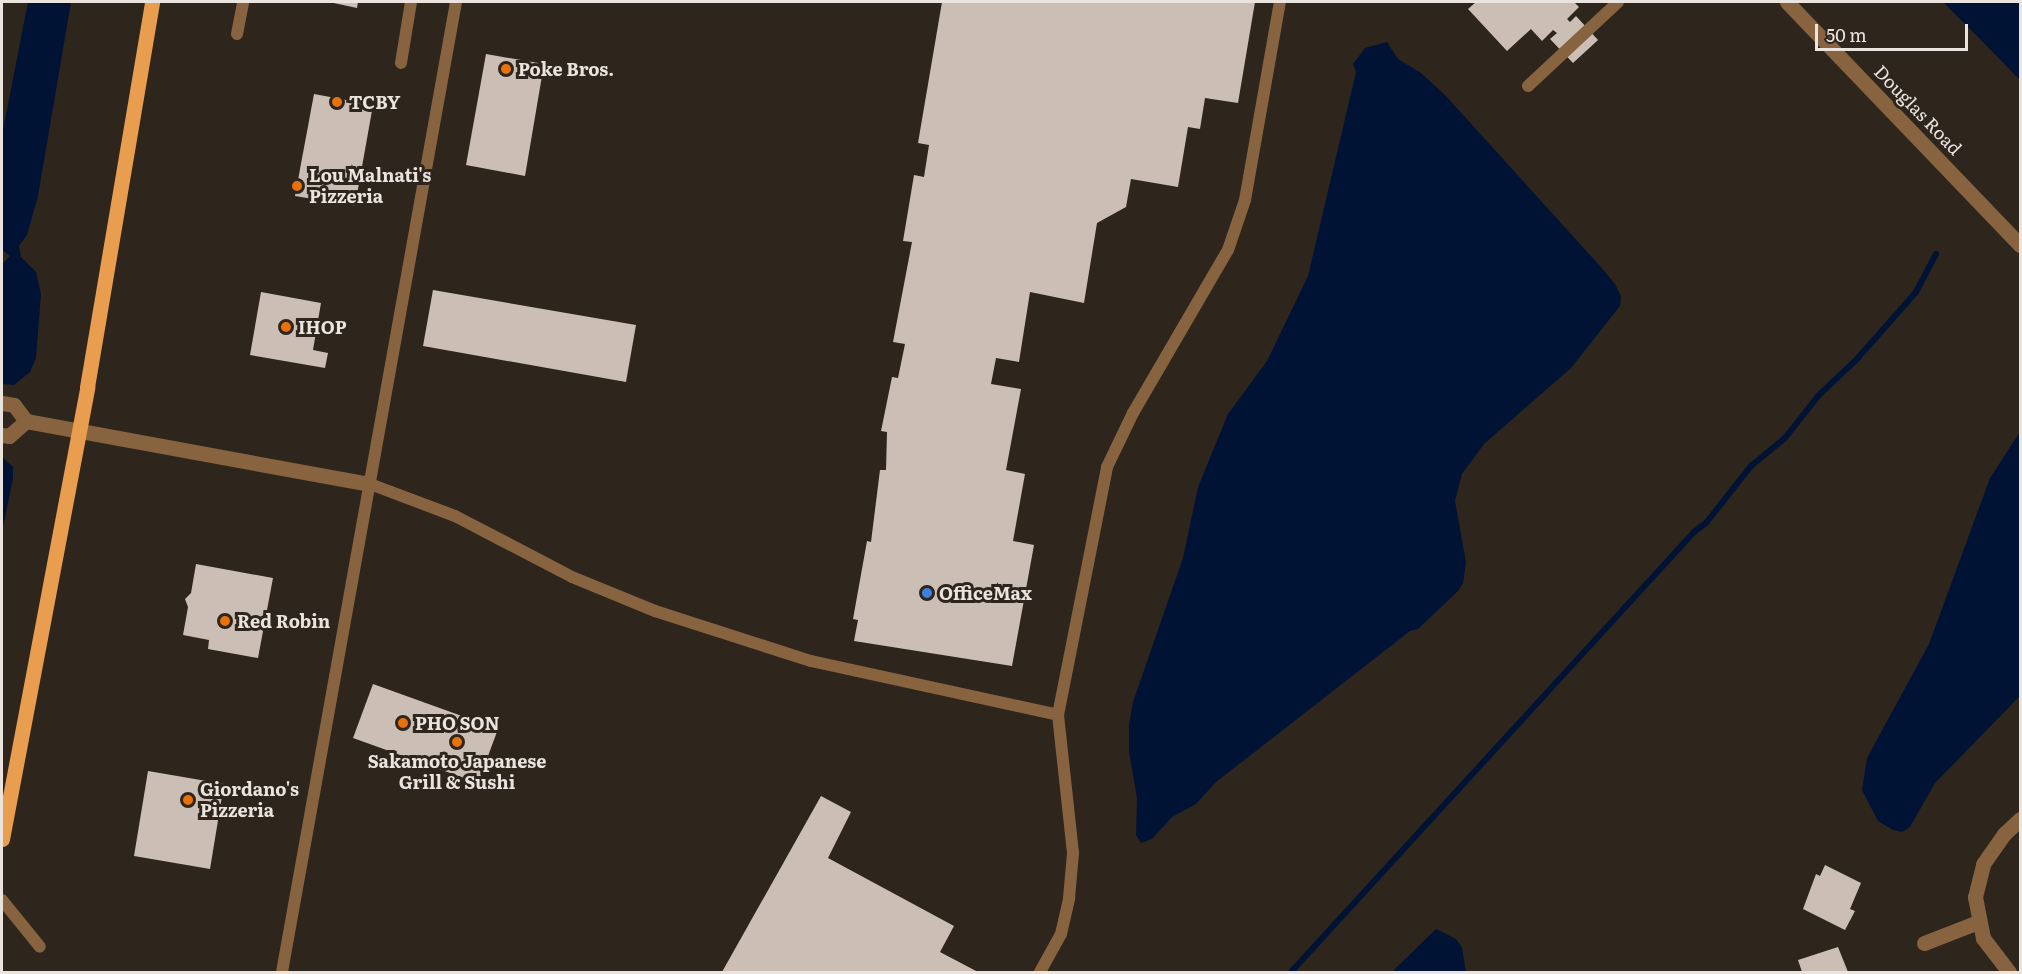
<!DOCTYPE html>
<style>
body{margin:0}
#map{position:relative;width:2022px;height:974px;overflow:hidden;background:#2e251d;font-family:Literata,serif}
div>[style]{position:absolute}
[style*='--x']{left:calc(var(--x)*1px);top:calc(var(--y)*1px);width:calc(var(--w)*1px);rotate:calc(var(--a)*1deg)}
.water>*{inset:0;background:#001335}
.stream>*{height:6px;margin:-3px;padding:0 3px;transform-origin:3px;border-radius:3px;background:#001335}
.building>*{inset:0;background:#cbbeb5}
.service>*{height:12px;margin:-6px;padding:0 6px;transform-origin:6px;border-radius:6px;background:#87633f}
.minor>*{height:15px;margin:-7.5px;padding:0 7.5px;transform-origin:7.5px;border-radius:7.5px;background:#87633f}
.tertiary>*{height:15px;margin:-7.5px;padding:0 7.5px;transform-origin:7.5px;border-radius:7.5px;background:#87633f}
.primary>*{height:15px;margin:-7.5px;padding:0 7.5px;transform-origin:7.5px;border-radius:7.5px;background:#e89d4f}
.dots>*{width:16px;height:16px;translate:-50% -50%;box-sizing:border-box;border:3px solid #2e251d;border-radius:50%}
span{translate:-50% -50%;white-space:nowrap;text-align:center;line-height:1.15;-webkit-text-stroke:6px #2e251d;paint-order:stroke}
.poi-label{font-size:18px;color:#eae3de;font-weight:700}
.left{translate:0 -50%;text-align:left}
.street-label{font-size:18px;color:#eae3de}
.frame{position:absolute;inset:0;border:3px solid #eae3de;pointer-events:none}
.scale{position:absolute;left:1815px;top:24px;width:153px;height:27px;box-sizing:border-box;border:3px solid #eae3de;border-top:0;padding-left:8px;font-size:18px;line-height:21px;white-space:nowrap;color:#eae3de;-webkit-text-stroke:4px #2e251d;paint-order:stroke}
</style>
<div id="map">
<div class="water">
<div style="clip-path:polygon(28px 2px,71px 2px,38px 196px,27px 235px,19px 246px,21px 257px,36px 272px,41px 294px,36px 358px,30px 372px,14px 385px,2px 384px,2px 264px,10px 256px,2px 250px,2px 135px)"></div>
<div style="clip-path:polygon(1943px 2px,2020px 2px,2020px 80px,1976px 35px)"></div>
<div style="clip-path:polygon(1387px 42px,1398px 59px,1421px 73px,1445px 95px,1600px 266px,1615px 284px,1621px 296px,1620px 306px,1571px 368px,1484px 444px,1462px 474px,1455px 501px,1466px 562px,1463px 583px,1458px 591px,1418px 629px,1410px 631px,1216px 782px,1196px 804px,1172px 817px,1152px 839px,1141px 843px,1136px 835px,1137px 798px,1129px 752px,1129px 725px,1133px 702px,1183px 558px,1198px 487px,1228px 414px,1267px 361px,1308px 276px,1356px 72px,1353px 64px,1365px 48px)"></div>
<div style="clip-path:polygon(2020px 432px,2020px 696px,1935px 783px,1910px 827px,1902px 832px,1893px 830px,1878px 821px,1862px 790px,1867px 758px,1929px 644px,1990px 478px)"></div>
<div style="clip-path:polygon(2px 457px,13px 467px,13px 478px,2px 532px)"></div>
<div style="clip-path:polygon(1436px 929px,1456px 939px,1462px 948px,1466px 972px,1392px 972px)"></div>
</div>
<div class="stream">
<div style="--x:1291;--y:972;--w:597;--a:-47.51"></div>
<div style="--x:1694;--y:532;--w:15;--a:-37"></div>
<div style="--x:1706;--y:523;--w:73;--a:-51.7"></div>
<div style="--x:1751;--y:466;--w:44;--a:-39.5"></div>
<div style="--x:1785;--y:438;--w:53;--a:-51.8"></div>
<div style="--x:1818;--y:396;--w:54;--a:-43.5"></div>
<div style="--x:1857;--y:359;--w:89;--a:-48.6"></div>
<div style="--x:1916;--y:292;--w:43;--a:-62.2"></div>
</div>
<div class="building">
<div style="clip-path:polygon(329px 2px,358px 2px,357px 8px)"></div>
<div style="clip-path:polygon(942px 2px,1255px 2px,1238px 103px,1205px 98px,1200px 129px,1188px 127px,1178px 187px,1131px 179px,1126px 207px,1097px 223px,1084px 303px,1030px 292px,1019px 362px,996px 358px,991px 384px,1021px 389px,1006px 470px,1025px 474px,1013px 541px,1034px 545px,1012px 666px,854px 641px,858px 620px,853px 619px,867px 541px,871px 542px,880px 470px,886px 470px,887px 432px,881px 431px,892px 377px,898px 378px,905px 344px,893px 342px,912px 242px,903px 241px,914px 175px,924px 177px,929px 145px,918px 143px)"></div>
<div style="clip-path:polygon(1476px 2px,1574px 2px,1579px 7px,1567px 19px,1570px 22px,1576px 16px,1598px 40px,1573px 63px,1550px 39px,1557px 33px,1553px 30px,1542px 41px,1531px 29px,1507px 51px,1468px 9px)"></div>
<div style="clip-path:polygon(486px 54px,544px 64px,525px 176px,466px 165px)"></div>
<div style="clip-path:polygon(314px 94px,373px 105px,355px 206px,295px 196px)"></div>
<div style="clip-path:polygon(433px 290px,636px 325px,626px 382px,423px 346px)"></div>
<div style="clip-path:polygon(261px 292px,321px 303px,313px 350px,328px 353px,325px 368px,250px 355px)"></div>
<div style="clip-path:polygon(196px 564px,273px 578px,258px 658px,208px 649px,209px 640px,183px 635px,188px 607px,185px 599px,191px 593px)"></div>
<div style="clip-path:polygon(373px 684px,498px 729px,478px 783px,353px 738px)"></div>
<div style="clip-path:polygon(148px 771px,224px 784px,210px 869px,134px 856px)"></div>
<div style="clip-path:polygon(821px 796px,851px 812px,828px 858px,954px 926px,940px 952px,978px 972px,722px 972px)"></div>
<div style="clip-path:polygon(1825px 865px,1861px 883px,1850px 909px,1855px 911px,1845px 930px,1803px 909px,1816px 874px,1820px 876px)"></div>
<div style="clip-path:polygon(1838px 947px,1848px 972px,1802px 972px,1798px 960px)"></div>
</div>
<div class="service">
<div style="--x:237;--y:34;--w:33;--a:-79"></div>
<div style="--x:401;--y:63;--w:62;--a:-80.7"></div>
<div style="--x:1528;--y:86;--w:123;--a:-43"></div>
<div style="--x:370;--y:484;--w:91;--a:20.6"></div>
<div style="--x:455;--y:516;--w:132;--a:27.5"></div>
<div style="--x:572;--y:577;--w:90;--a:22.3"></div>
<div style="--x:655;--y:611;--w:164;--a:17.8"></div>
<div style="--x:811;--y:661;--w:253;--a:12.3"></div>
<div style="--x:2;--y:900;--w:60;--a:51"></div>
<div style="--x:282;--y:972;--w:985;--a:-79.83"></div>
<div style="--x:1040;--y:972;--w:43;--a:-61.1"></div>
<div style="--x:1061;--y:934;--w:37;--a:-77"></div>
<div style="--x:1069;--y:898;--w:45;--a:-84.9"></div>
<div style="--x:1073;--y:853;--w:139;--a:-96.2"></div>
<div style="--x:1058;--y:715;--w:253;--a:-78.8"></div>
<div style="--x:1107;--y:467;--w:60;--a:-64.3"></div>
<div style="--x:1133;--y:413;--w:189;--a:-59.8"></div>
<div style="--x:1228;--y:250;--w:53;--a:-71.2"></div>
<div style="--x:1245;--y:200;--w:201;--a:-80"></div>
</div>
<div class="minor">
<div style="--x:2;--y:403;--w:12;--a:9"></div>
<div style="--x:14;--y:405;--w:20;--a:53"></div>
<div style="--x:26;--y:421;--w:350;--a:10.4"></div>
<div style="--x:2;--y:435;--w:7;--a:8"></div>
<div style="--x:9;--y:436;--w:23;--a:-41"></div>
<div style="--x:1924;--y:943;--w:58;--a:-21.3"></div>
<div style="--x:2009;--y:972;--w:43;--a:-127.4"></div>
<div style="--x:1983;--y:938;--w:42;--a:-101"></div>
<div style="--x:1975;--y:897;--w:34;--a:-76"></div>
<div style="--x:1983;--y:864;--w:37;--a:-55"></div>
<div style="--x:2004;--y:834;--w:22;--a:-43"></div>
</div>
<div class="tertiary">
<div style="--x:1787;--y:2;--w:337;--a:46.2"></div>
</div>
<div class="primary">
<div style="--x:2;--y:839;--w:460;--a:-79.3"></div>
<div style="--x:87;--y:387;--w:390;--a:-80.4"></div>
</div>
<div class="dots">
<div style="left:506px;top:69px;background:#e8710a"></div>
<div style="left:337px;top:102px;background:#e8710a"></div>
<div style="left:297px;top:186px;background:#e8710a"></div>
<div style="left:286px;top:327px;background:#e8710a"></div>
<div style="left:927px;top:593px;background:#3f7fe0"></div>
<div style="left:225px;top:621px;background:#e8710a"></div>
<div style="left:403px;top:723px;background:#e8710a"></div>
<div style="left:457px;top:742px;background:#e8710a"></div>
<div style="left:188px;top:800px;background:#e8710a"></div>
</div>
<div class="poi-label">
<span class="left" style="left:518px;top:69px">Poke Bros.</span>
<span class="left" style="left:349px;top:102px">TCBY</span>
<span class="left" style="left:309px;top:186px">Lou Malnati's<br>Pizzeria</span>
<span class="left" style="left:298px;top:327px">IHOP</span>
<span class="left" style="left:939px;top:593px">OfficeMax</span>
<span class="left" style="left:237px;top:621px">Red Robin</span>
<span class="left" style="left:415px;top:723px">PHO SON</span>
<span style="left:457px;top:772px">Sakamoto Japanese<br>Grill &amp; Sushi</span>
<span class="left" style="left:200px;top:800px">Giordano's<br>Pizzeria</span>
</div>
<div class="street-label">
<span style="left:1918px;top:110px;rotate:46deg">Douglas Road</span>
</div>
<div class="frame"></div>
<div class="scale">50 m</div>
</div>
